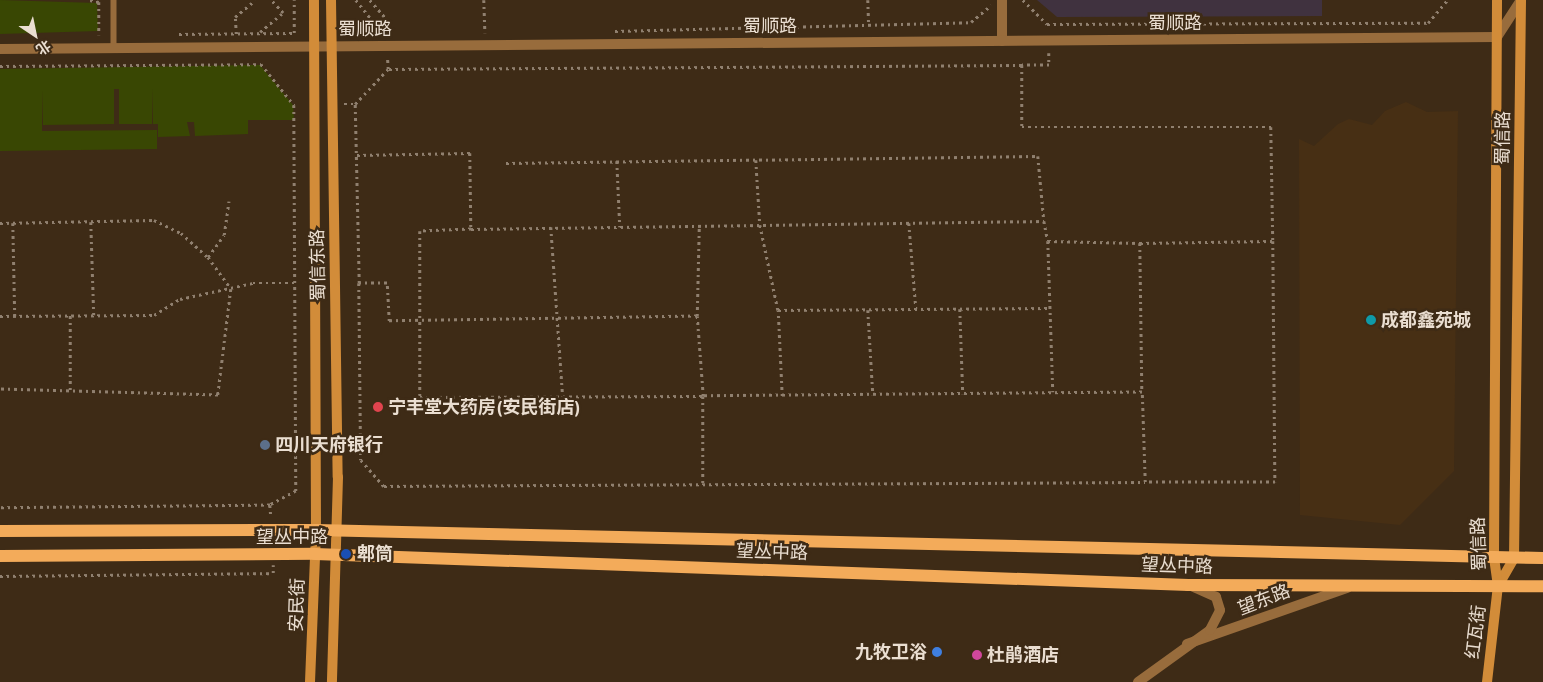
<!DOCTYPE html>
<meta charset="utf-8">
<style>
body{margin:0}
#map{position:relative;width:1543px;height:682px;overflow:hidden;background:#3e2b16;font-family:Mulish,"Noto Sans SC",sans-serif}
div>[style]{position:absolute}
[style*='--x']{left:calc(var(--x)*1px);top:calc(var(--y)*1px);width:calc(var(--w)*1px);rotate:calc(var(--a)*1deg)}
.built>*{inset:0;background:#472f14}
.education>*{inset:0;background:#40323f}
.green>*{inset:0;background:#394703}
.path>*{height:2.5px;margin-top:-1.25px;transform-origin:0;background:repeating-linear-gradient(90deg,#90806f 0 2.5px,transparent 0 6.5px)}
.lane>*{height:5.5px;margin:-2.75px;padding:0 2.75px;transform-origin:2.75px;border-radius:2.75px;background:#986c3c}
.street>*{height:10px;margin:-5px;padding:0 5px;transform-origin:5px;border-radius:5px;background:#986c3c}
.secondary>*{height:10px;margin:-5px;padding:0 5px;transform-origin:5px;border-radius:5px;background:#d28c39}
.primary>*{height:12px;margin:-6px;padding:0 6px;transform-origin:6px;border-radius:6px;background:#f3ab5a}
.dots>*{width:14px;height:14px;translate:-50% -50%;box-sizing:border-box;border:2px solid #3e2b16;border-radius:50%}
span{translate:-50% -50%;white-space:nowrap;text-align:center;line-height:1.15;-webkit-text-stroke:5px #3e2b16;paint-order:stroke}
.street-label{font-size:18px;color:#eaded1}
.poi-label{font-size:18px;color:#eaded1;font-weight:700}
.left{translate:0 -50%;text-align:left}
.right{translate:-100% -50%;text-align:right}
.north{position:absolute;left:10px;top:10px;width:50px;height:50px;-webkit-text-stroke:4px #3e2b16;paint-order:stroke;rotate:146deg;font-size:14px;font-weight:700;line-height:20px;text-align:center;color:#eaded1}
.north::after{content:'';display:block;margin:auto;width:18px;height:22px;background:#eaded1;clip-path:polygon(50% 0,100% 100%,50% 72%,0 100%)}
</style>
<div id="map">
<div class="built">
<div style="clip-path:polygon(1406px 102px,1427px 112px,1458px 111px,1454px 471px,1400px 525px,1300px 515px,1299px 139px,1314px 146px,1338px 124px,1349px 119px,1372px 125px,1385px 111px)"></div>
</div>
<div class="education">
<div style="clip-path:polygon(1037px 0,1322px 0,1322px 16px,1057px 17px)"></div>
</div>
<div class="green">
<div style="clip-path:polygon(0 0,97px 3px,98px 31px,0 34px)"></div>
<div style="clip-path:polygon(260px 65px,293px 105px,294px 120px,248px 120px,248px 134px,195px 136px,194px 122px,187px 122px,190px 136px,158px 137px,158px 124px,153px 124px,153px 88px,152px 124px,119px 124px,119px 89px,81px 89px,114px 89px,114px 124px,43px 125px,42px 90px,42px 131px,157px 130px,157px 149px,0 151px,0 69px)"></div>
</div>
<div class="path">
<div style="--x:90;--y:0;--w:9;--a:13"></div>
<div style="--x:99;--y:2;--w:33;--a:90"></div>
<div style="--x:356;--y:0;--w:43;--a:51.5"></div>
<div style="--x:370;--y:0;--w:30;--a:49"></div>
<div style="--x:390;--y:23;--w:14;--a:107"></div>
<div style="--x:484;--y:0;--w:33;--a:88"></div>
<div style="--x:868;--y:0;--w:23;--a:88"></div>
<div style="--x:1023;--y:0;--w:34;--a:45"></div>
<div style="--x:1047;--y:24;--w:381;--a:-0.2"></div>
<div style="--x:1428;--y:23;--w:30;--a:-50"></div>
<div style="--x:615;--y:31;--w:356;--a:-1.4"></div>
<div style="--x:971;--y:22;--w:26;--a:-40"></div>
<div style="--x:260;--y:32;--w:30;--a:-40"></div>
<div style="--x:283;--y:13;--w:18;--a:-133"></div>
<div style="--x:179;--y:34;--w:115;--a:-0.5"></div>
<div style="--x:294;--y:33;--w:33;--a:-90"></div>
<div style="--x:236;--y:34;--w:17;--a:-93"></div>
<div style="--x:235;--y:17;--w:26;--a:-40"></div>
<div style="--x:1049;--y:53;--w:12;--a:90"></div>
<div style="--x:1049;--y:65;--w:27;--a:180"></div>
<div style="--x:1022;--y:65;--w:62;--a:90"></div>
<div style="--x:1022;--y:127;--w:249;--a:0"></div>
<div style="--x:1271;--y:127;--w:114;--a:89"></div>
<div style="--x:0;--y:66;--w:261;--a:-0.4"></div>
<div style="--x:261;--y:64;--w:53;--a:51.2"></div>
<div style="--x:294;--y:105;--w:386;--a:89.7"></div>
<div style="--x:296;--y:491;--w:30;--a:152"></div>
<div style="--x:270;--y:505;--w:270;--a:179.4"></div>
<div style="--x:389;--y:69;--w:633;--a:-0.36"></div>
<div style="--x:344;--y:104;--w:11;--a:0"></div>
<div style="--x:357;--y:155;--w:113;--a:-1"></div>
<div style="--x:470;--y:153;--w:76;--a:89.2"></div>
<div style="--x:471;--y:229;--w:573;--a:-0.8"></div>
<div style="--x:1044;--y:221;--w:20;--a:79"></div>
<div style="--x:1048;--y:241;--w:92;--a:1.2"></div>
<div style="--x:1140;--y:243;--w:149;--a:89.2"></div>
<div style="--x:1142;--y:392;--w:439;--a:179.5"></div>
<div style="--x:703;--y:396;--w:80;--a:-94.3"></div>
<div style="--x:697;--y:316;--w:308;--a:179.1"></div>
<div style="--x:389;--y:321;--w:38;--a:-93"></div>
<div style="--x:387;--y:283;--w:28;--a:180"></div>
<div style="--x:359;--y:283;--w:179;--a:-91.3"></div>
<div style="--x:355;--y:104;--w:48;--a:-46.7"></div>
<div style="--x:388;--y:69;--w:13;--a:-94"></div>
<div style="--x:756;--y:160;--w:65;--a:86.5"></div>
<div style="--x:760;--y:225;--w:87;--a:78"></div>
<div style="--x:617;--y:161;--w:66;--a:87.4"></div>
<div style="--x:506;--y:163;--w:532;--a:-0.75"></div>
<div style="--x:1038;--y:156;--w:65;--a:84.7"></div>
<div style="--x:91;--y:222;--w:93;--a:88.2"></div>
<div style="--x:0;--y:223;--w:154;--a:-1.1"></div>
<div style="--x:154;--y:220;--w:30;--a:26"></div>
<div style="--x:181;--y:233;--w:36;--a:42"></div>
<div style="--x:208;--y:257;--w:39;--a:54"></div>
<div style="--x:231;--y:289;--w:107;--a:97"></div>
<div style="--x:218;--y:395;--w:218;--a:-178.4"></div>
<div style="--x:13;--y:223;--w:93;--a:88.8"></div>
<div style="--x:909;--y:223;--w:86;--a:85.3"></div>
<div style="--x:551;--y:227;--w:170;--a:86"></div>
<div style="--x:471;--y:229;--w:51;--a:177.8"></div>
<div style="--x:420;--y:231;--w:166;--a:90"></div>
<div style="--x:420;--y:397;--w:283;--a:-0.2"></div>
<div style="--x:703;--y:396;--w:88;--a:90"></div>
<div style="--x:1048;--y:241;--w:151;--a:88.1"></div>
<div style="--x:1140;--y:243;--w:133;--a:-0.9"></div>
<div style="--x:1273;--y:241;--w:241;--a:89.5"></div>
<div style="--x:1275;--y:482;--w:130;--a:180"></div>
<div style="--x:208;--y:257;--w:27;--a:-54"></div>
<div style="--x:224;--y:235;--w:34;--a:-82"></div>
<div style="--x:359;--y:283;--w:177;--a:89.4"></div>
<div style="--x:361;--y:460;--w:35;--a:49"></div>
<div style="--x:384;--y:486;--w:761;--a:-0.3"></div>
<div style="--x:1145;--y:482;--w:90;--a:-91.9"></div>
<div style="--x:960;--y:309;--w:85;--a:88"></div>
<div style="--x:868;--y:310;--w:85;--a:86.6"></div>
<div style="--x:0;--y:316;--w:154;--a:-0.4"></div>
<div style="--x:154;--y:315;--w:31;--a:-32"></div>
<div style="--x:180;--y:299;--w:75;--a:-12.4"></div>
<div style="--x:253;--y:283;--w:41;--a:0"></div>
<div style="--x:697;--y:316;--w:91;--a:-88.7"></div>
<div style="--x:70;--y:390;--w:75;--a:-90"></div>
<div style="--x:782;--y:396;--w:86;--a:-92.7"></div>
<div style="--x:778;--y:310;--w:272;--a:-0.4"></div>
<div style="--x:270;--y:505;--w:12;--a:85"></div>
<div style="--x:0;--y:576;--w:273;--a:-0.6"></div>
<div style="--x:273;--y:573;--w:8;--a:-90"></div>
</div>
<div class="lane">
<div style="--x:114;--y:0;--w:48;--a:90"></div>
</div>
<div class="street">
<div style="--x:1002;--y:41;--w:41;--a:-90"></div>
<div style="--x:0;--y:49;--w:1497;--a:-0.46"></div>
<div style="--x:1497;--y:37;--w:44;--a:-57"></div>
<div style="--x:1187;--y:644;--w:170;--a:-19.3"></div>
<div style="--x:1138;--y:682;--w:89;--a:-35.8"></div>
<div style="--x:1210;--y:630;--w:22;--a:-63"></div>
<div style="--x:1220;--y:610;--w:14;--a:-107"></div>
<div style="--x:1216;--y:597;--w:27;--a:-156"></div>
</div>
<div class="secondary">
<div style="--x:331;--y:0;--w:477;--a:89.2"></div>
<div style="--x:338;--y:477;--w:205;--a:91.7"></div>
<div style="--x:1498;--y:586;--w:32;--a:-60"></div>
<div style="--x:1514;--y:558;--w:558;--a:-89.28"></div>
<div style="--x:310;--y:682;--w:152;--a:-87.7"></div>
<div style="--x:316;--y:530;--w:530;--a:-90.22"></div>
<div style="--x:1487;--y:682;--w:97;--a:-83.5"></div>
<div style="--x:1498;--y:586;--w:29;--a:-98"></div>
<div style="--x:1494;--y:557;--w:557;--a:-89.69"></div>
</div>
<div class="primary">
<div style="--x:0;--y:531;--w:316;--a:-0.2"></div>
<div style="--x:316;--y:530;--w:1227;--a:1.31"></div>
<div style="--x:0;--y:556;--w:315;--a:-0.4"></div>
<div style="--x:315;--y:554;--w:874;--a:2.03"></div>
<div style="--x:1188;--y:585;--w:355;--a:0.2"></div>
</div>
<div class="dots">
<div style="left:1371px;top:320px;background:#0f9aa8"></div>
<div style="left:378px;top:407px;background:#e0444e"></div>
<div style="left:265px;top:445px;background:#5c6f8a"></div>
<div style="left:346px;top:554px;background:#1a4fb4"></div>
<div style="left:937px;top:652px;background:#3f7fe0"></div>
<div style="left:977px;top:655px;background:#d1479c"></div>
</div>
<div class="street-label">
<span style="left:1175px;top:23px">蜀顺路</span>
<span style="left:770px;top:26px">蜀顺路</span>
<span style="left:365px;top:29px">蜀顺路</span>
<span style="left:1503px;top:138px;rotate:-89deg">蜀信路</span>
<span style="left:318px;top:265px;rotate:-91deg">蜀信东路</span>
<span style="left:292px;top:537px">望丛中路</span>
<span style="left:1479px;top:544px;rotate:-92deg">蜀信路</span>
<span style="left:772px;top:552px;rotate:2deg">望丛中路</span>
<span style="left:1177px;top:566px;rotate:2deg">望丛中路</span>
<span style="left:1264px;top:600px;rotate:-21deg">望东路</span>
<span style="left:297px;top:605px;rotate:-88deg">安民街</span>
<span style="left:1476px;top:632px;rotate:-83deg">红瓦街</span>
</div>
<div class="poi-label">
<span class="left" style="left:1381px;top:320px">成都鑫苑城</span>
<span class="left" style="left:388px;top:407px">宁丰堂大药房(安民街店)</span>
<span class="left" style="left:275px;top:445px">四川天府银行</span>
<span class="left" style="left:357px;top:554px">郫筒</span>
<span class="right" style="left:927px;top:652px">九牧卫浴</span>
<span class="left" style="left:987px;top:655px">杜鹃酒店</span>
</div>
<div class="north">北</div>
</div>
